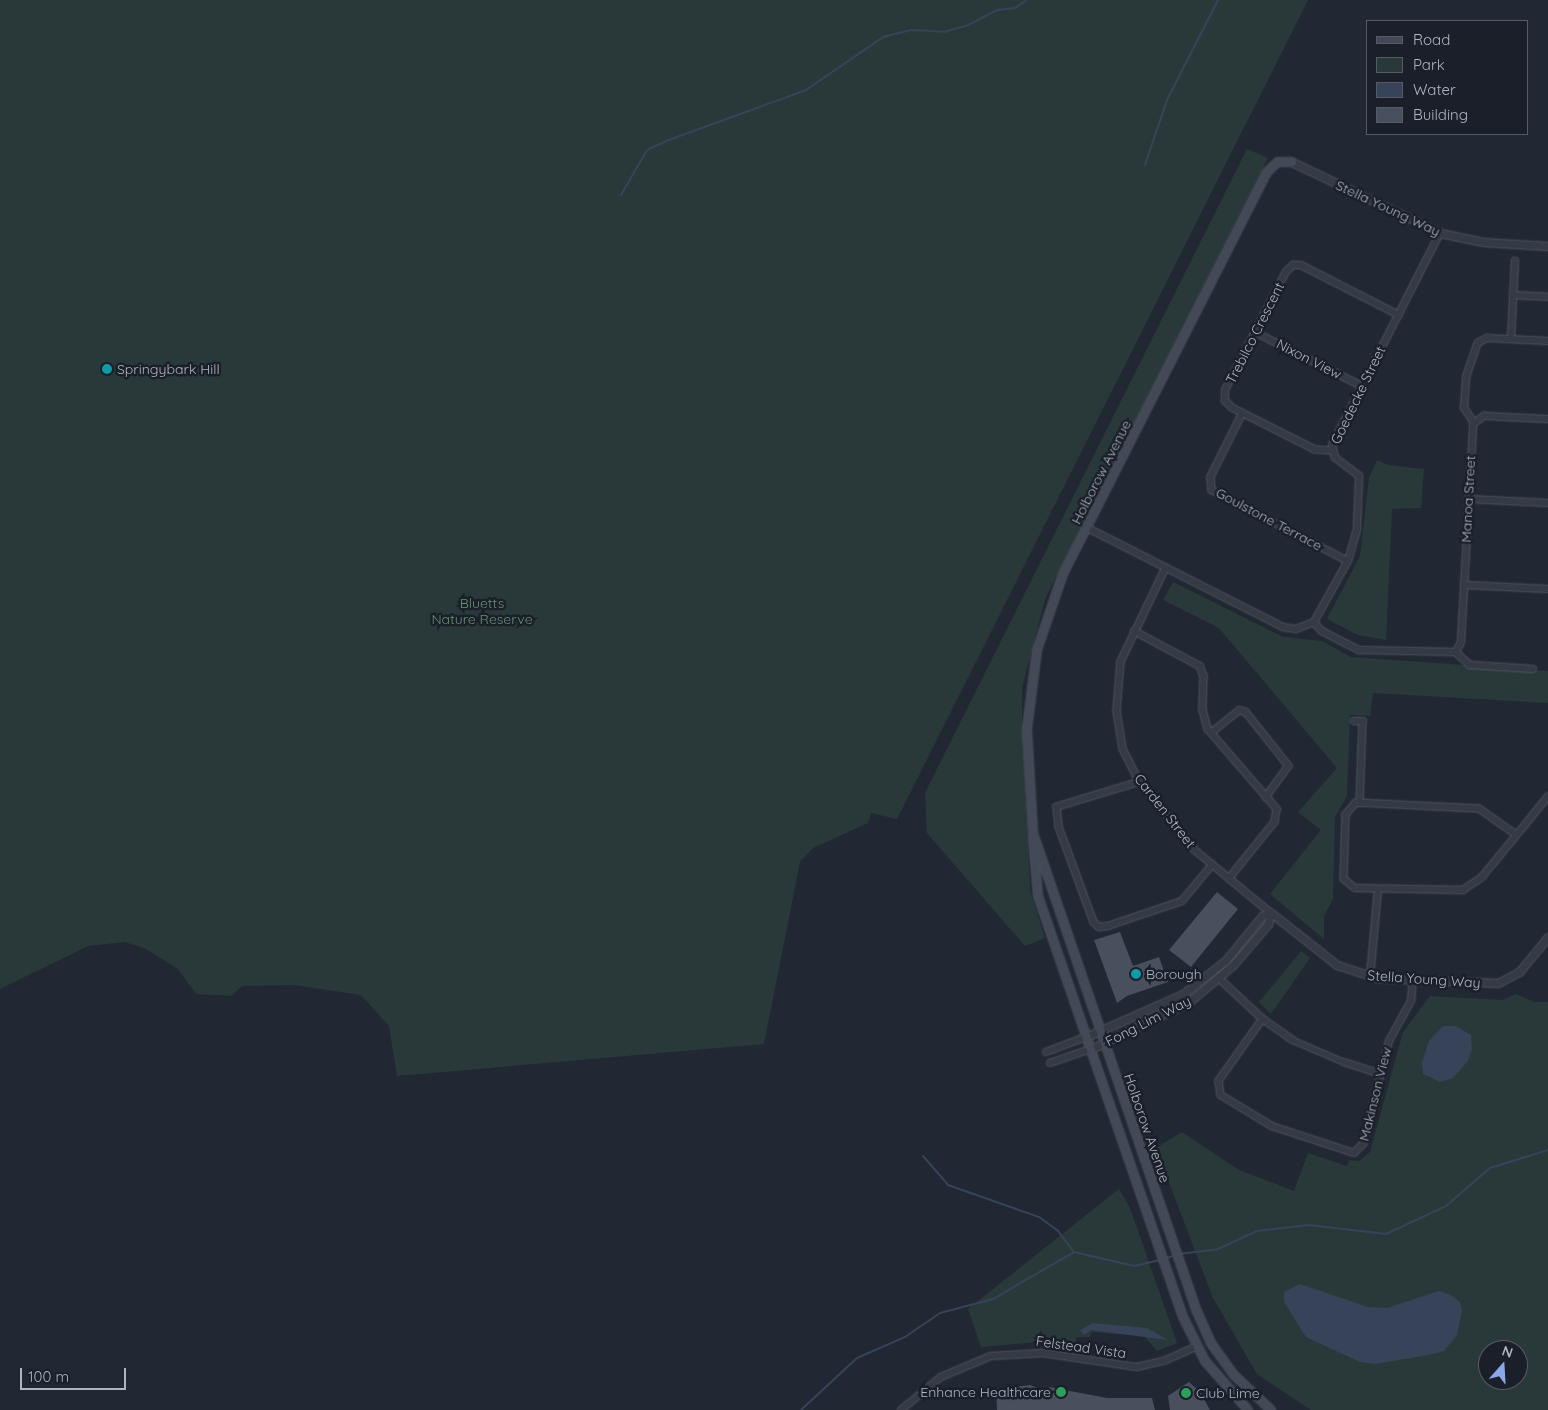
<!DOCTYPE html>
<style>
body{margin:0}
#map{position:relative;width:1548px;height:1410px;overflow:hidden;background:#212833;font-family:Quicksand,sans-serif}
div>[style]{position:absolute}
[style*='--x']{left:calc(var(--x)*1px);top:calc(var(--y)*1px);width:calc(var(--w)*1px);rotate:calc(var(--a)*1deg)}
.green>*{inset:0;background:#29393a}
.water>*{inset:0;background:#374359}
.stream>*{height:2px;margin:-1px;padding:0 1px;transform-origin:1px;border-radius:1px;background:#374359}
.building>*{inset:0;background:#484f5d}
.roads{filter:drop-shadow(0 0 1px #4f555f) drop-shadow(0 0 1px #4f555f)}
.pedestrian>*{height:4.5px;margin:-2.25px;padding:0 2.25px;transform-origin:2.25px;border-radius:2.25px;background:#353a44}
.minor>*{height:5.5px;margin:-2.75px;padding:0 2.75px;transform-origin:2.75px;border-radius:2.75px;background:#353a44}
.tertiary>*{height:7px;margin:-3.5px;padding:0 3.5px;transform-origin:3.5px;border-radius:3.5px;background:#353a44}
.secondary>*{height:8px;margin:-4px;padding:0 4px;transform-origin:4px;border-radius:4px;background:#434957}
.dots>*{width:14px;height:14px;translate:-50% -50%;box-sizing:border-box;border:2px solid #1a1f29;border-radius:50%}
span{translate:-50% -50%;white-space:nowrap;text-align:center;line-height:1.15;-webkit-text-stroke:5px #1a1f29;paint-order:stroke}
.street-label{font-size:14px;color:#afb5c1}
.poi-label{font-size:14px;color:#afb5c1}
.left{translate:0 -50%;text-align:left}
.right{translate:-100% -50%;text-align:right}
.park-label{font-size:14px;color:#698f74}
.legend{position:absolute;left:1366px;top:20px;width:162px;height:115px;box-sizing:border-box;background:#1a1f29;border:1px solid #565b66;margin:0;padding:6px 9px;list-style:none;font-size:15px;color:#afb5c1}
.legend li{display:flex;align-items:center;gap:10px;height:25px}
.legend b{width:25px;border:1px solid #565b66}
.north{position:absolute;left:1478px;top:1340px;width:50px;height:50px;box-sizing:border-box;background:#1a1f29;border:1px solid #565b66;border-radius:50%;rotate:19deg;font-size:14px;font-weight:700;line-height:20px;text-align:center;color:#afb5c1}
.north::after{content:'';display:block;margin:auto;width:18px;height:22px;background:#8aa9eb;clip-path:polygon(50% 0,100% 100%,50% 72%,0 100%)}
.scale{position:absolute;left:20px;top:1368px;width:106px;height:22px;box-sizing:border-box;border:2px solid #afb5c1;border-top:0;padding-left:6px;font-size:15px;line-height:18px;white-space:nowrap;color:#afb5c1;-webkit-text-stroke:4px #1a1f29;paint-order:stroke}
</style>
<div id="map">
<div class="green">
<div style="clip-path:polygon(0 0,1308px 0,897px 819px,871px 813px,868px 823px,813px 848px,800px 862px,764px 1044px,397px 1076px,389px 1026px,361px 995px,294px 985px,242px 986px,231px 996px,196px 994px,178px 969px,146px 949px,125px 942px,88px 946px,0 989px)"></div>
<div style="clip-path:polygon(1247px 149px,1268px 158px,1045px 599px,1022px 688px,1022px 716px,1030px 890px,1045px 938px,1025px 946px,927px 833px,925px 793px)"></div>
<div style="clip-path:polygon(1377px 460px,1388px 465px,1424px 469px,1421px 508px,1392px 509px,1386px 640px,1358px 635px,1327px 619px,1360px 556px,1369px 478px)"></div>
<div style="clip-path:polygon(1173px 582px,1283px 637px,1322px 641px,1351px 657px,1548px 671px,1548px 703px,1373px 693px,1370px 716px,1350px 715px,1347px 796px,1335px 817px,1333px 899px,1324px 916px,1324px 939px,1270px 894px,1321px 830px,1298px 812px,1337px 768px,1219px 628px,1163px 600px)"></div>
<div style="clip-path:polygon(1301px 951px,1310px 958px,1271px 1014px,1259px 1002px)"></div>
<div style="clip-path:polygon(evenodd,1516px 994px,1534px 1002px,1548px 1002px,1548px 1410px,1311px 1410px,1257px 1374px,1213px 1298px,1156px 1148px,1182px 1132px,1239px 1170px,1294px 1191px,1308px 1153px,1347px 1166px,1349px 1160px,1359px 1161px,1370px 1152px,1403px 1032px,1430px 996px,1502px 1000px,1516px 994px,1488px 1350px,1518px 1350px,1518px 1380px,1488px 1380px,1488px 1350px)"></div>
<div style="clip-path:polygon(1119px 1189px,1130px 1208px,1177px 1343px,1157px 1351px,1144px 1336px,1092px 1332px,1090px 1337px,1077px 1337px,1073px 1347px,1038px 1342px,981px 1347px,968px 1309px)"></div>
</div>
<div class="water">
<div style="clip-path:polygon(1443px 1026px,1456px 1026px,1471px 1035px,1472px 1050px,1468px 1061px,1453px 1078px,1440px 1082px,1423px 1074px,1422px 1063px,1429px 1041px)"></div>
<div style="clip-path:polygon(1300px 1284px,1368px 1307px,1387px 1308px,1439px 1291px,1451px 1295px,1460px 1302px,1462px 1311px,1457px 1335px,1444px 1351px,1428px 1355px,1376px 1364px,1360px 1362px,1306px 1337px,1284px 1302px,1284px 1292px)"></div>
<div style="clip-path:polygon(1093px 1323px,1147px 1328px,1168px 1340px,1091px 1330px,1084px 1335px,1080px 1330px)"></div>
</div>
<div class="stream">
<div style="--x:1145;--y:165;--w:69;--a:-71.3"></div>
<div style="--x:1167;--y:100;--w:112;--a:-63"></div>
<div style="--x:621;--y:195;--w:52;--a:-60"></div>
<div style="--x:647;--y:150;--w:21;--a:-25"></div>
<div style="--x:666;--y:141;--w:149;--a:-20"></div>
<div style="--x:806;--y:90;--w:93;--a:-34.5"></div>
<div style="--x:883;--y:37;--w:29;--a:-14"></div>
<div style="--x:911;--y:30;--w:33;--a:3"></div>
<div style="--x:944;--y:32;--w:25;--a:-16"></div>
<div style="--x:968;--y:25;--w:34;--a:-27"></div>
<div style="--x:998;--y:10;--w:17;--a:-7"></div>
<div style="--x:1015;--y:8;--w:14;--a:-34"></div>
<div style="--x:923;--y:1156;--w:38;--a:49"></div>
<div style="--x:948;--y:1185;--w:96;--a:19.4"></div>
<div style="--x:1039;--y:1217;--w:24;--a:36"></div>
<div style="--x:1058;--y:1231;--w:26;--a:53"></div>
<div style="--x:1179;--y:1254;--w:39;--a:-7"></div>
<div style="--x:1218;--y:1249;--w:43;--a:-24.8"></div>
<div style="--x:1257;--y:1231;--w:52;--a:-6.6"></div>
<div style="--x:1309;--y:1225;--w:78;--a:6.7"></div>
<div style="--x:1386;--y:1234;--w:66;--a:-25"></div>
<div style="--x:1446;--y:1206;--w:58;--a:-40.8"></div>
<div style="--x:1490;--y:1168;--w:61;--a:-17.2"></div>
<div style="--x:1165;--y:1259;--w:11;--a:-22"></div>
<div style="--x:801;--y:1410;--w:76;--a:-42.9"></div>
<div style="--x:857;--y:1358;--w:52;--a:-23.6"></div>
<div style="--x:905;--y:1337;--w:42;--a:-34.4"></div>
<div style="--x:940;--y:1313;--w:55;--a:-14.8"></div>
<div style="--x:993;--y:1299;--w:94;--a:-30.1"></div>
<div style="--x:1074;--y:1252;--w:62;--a:13.1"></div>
<div style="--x:1134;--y:1266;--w:28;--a:-13"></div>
</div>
<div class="building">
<div style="clip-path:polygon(1217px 892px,1238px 909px,1191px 967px,1169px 950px)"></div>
<div style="clip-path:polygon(1120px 932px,1133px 966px,1159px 957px,1168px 982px,1127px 996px,1117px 1003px,1094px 940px)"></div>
<div style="clip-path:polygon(1189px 1382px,1200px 1392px,1210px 1410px,1170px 1410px,1168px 1396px)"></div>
<div style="clip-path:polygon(1030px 1385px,1048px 1392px,1049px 1387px,1107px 1398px,1152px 1398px,1155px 1410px,997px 1410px,996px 1389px)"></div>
</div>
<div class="roads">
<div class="pedestrian">
<div style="--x:1293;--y:1040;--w:56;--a:23.3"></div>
</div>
<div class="minor">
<div style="--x:1513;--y:295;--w:35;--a:3"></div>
<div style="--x:1255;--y:332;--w:120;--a:26.8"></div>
<div style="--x:1511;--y:339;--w:78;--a:-87.1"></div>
<div style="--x:1243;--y:413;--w:72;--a:116.6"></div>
<div style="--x:1211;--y:477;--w:13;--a:86"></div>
<div style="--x:1212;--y:490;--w:153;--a:27.6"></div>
<div style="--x:1474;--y:423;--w:18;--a:-124"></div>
<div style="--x:1464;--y:408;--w:31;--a:-86"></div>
<div style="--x:1466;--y:377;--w:36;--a:-71"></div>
<div style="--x:1478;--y:343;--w:10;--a:-29"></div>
<div style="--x:1487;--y:338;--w:61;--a:2.8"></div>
<div style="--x:1332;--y:451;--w:17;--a:-177"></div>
<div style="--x:1315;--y:450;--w:93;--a:-153.2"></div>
<div style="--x:1232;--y:408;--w:10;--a:-135"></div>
<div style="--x:1225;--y:401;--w:11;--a:-90"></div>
<div style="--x:1225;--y:390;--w:133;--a:-62.7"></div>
<div style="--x:1286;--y:272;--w:10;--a:-45"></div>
<div style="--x:1293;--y:265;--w:8;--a:0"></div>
<div style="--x:1301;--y:265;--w:110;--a:27"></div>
<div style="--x:1468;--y:499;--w:80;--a:2.9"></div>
<div style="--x:1086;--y:527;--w:221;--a:26.9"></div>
<div style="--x:1283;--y:627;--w:13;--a:9"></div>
<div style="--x:1296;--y:629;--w:19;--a:-21"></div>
<div style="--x:1314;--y:622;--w:70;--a:-60.9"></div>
<div style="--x:1348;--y:561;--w:33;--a:-74"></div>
<div style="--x:1357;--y:529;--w:53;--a:-87.8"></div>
<div style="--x:1359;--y:476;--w:30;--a:-143"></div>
<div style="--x:1335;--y:458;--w:13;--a:-103"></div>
<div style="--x:1332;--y:445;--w:238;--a:-63"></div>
<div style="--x:1166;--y:568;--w:104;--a:115.6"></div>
<div style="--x:1121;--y:662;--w:49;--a:94.7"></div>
<div style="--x:1117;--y:711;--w:38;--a:81"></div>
<div style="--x:1123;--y:749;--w:37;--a:63"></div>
<div style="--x:1140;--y:782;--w:87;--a:51"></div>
<div style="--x:1195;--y:850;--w:97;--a:39.6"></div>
<div style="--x:1464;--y:585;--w:84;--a:2.7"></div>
<div style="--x:1314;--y:622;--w:12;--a:48"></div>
<div style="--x:1322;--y:631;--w:42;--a:27.2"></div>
<div style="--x:1359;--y:650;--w:97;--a:1.2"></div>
<div style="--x:1456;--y:652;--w:11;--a:-63"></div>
<div style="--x:1461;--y:642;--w:218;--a:-86.8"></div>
<div style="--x:1473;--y:424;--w:14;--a:-36"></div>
<div style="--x:1484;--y:416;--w:64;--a:2.7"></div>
<div style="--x:1134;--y:631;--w:75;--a:27.9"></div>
<div style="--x:1200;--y:666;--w:11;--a:68"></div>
<div style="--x:1204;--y:676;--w:34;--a:92"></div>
<div style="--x:1203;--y:710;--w:20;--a:75"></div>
<div style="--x:1208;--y:729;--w:106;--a:49.2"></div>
<div style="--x:1277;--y:809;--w:13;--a:99"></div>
<div style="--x:1275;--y:822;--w:73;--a:128.9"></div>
<div style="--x:1456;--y:652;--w:19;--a:43"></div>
<div style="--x:1470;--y:665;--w:63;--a:3.6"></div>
<div style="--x:1354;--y:721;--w:9;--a:0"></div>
<div style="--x:1363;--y:721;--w:82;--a:92.1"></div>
<div style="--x:1211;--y:733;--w:36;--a:-39"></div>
<div style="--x:1239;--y:710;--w:7;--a:16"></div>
<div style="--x:1246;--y:712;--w:69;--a:51.5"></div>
<div style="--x:1289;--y:766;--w:39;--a:126"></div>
<div style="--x:1140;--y:782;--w:87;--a:163.2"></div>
<div style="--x:1057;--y:807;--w:20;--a:84"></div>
<div style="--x:1059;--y:827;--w:101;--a:69.8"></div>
<div style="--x:1094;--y:922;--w:7;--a:45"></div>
<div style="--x:1099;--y:927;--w:9;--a:-6"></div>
<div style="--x:1108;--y:926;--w:78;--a:-18.7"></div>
<div style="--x:1182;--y:901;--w:47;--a:-50.2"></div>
<div style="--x:1516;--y:835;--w:45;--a:-144.9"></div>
<div style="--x:1479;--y:809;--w:123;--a:-177.2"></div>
<div style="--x:1356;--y:803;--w:16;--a:130"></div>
<div style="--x:1346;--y:815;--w:64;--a:91.8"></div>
<div style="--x:1344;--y:879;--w:14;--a:39"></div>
<div style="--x:1355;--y:888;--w:108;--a:1.1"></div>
<div style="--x:1463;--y:890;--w:23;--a:-34"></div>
<div style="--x:1482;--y:877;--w:66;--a:-50.5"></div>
<div style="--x:1524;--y:826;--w:38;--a:-51"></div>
<div style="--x:1370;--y:977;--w:88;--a:-84.8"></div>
<div style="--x:1219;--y:978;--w:60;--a:43"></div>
<div style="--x:1263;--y:1019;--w:37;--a:35"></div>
<div style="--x:1263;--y:1019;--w:76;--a:125.4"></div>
<div style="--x:1219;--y:1081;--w:14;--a:82"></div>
<div style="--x:1221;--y:1095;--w:60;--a:31.3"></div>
<div style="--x:1272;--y:1126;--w:86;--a:18.2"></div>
<div style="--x:1354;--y:1153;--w:13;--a:-45"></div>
<div style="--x:1363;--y:1144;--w:106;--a:-75.8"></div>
<div style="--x:1389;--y:1041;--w:46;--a:-61.2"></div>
<div style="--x:1411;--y:1001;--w:21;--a:-85"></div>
<div style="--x:1046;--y:1052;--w:43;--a:-20.6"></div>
<div style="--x:1344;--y:1062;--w:39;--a:18"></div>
<div style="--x:1050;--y:1063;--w:43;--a:-18.9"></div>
<div style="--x:901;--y:1410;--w:52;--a:-39.5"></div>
<div style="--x:941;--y:1377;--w:54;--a:-22.8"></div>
<div style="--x:991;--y:1356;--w:52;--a:-3.3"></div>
<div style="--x:1043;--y:1353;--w:95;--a:8.5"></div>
<div style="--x:1137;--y:1367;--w:28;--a:-13"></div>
<div style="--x:1164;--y:1361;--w:35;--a:-24"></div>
</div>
<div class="tertiary">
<div style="--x:1292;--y:162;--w:164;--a:25.6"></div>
<div style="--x:1440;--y:233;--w:44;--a:11.8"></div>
<div style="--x:1483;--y:242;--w:65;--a:3.5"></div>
<div style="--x:1270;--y:912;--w:85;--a:38.3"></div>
<div style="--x:1337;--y:965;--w:42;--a:18"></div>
<div style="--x:1377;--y:978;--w:121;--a:2.4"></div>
<div style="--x:1498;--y:983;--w:24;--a:-28"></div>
<div style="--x:1519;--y:972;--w:45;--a:-50.4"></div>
<div style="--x:1086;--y:1037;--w:106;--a:-23.9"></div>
<div style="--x:1183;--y:994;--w:55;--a:-38.3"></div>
<div style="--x:1226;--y:960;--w:57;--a:-50.7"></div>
<div style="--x:1262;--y:916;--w:9;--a:-21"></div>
<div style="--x:1270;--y:913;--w:11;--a:100"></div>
<div style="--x:1268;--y:924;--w:52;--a:130.4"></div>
<div style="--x:1234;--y:964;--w:59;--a:139.8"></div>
<div style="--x:1189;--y:1002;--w:109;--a:154.4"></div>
</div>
<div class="secondary">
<div style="--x:1033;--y:839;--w:57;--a:85"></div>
<div style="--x:1038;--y:896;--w:445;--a:71"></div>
<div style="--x:1183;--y:1317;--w:49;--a:63.4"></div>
<div style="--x:1205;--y:1361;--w:65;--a:48.7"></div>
<div style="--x:1271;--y:1410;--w:51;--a:-136.6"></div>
<div style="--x:1234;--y:1375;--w:39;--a:-126"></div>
<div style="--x:1211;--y:1343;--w:34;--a:-114"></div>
<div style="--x:1197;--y:1312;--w:506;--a:-108.9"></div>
<div style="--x:1033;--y:833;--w:104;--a:-93.3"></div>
<div style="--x:1027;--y:729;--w:80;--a:-82.8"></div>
<div style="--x:1037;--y:650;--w:80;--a:-71.1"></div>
<div style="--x:1063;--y:574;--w:449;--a:-63.1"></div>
<div style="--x:1266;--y:173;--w:16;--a:-43"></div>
<div style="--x:1278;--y:162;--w:14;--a:0"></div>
</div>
</div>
<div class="dots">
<div style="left:107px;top:369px;background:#0f9aa8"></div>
<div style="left:1136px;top:974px;background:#0f9aa8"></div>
<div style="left:1061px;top:1392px;background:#2e9e5b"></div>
<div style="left:1186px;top:1393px;background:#2e9e5b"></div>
</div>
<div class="street-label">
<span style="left:1388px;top:208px;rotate:25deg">Stella Young Way</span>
<span style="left:1255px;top:333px;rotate:-63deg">Trebilco Crescent</span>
<span style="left:1309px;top:359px;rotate:27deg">Nixon View</span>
<span style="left:1358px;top:395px;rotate:-64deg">Goedecke Street</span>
<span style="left:1101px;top:472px;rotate:-63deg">Holborow Avenue</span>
<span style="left:1468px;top:499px;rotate:-87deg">Manoa Street</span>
<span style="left:1269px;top:519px;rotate:28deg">Goulstone Terrace</span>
<span style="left:1165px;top:811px;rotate:52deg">Carden Street</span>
<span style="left:1424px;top:979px;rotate:4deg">Stella Young Way</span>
<span style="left:1148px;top:1021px;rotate:-27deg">Fong Lim Way</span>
<span style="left:1375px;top:1094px;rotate:-76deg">Makinson View</span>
<span style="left:1147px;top:1128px;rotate:71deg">Holborow Avenue</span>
<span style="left:1081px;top:1347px;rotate:8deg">Felstead Vista</span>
</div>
<div class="poi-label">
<span class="left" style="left:117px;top:369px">Springybark Hill</span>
<span class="left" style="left:1146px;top:974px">Borough</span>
<span class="right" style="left:1051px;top:1392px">Enhance Healthcare</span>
<span class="left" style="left:1196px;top:1393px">Club Lime</span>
</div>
<div class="park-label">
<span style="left:482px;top:611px">Bluetts<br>Nature Reserve</span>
</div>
<ul class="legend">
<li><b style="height:6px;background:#434957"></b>Road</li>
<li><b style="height:14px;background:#29393a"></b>Park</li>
<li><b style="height:14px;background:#374359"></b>Water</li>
<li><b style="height:14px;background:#484f5d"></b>Building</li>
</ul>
<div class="north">N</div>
<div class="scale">100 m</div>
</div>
